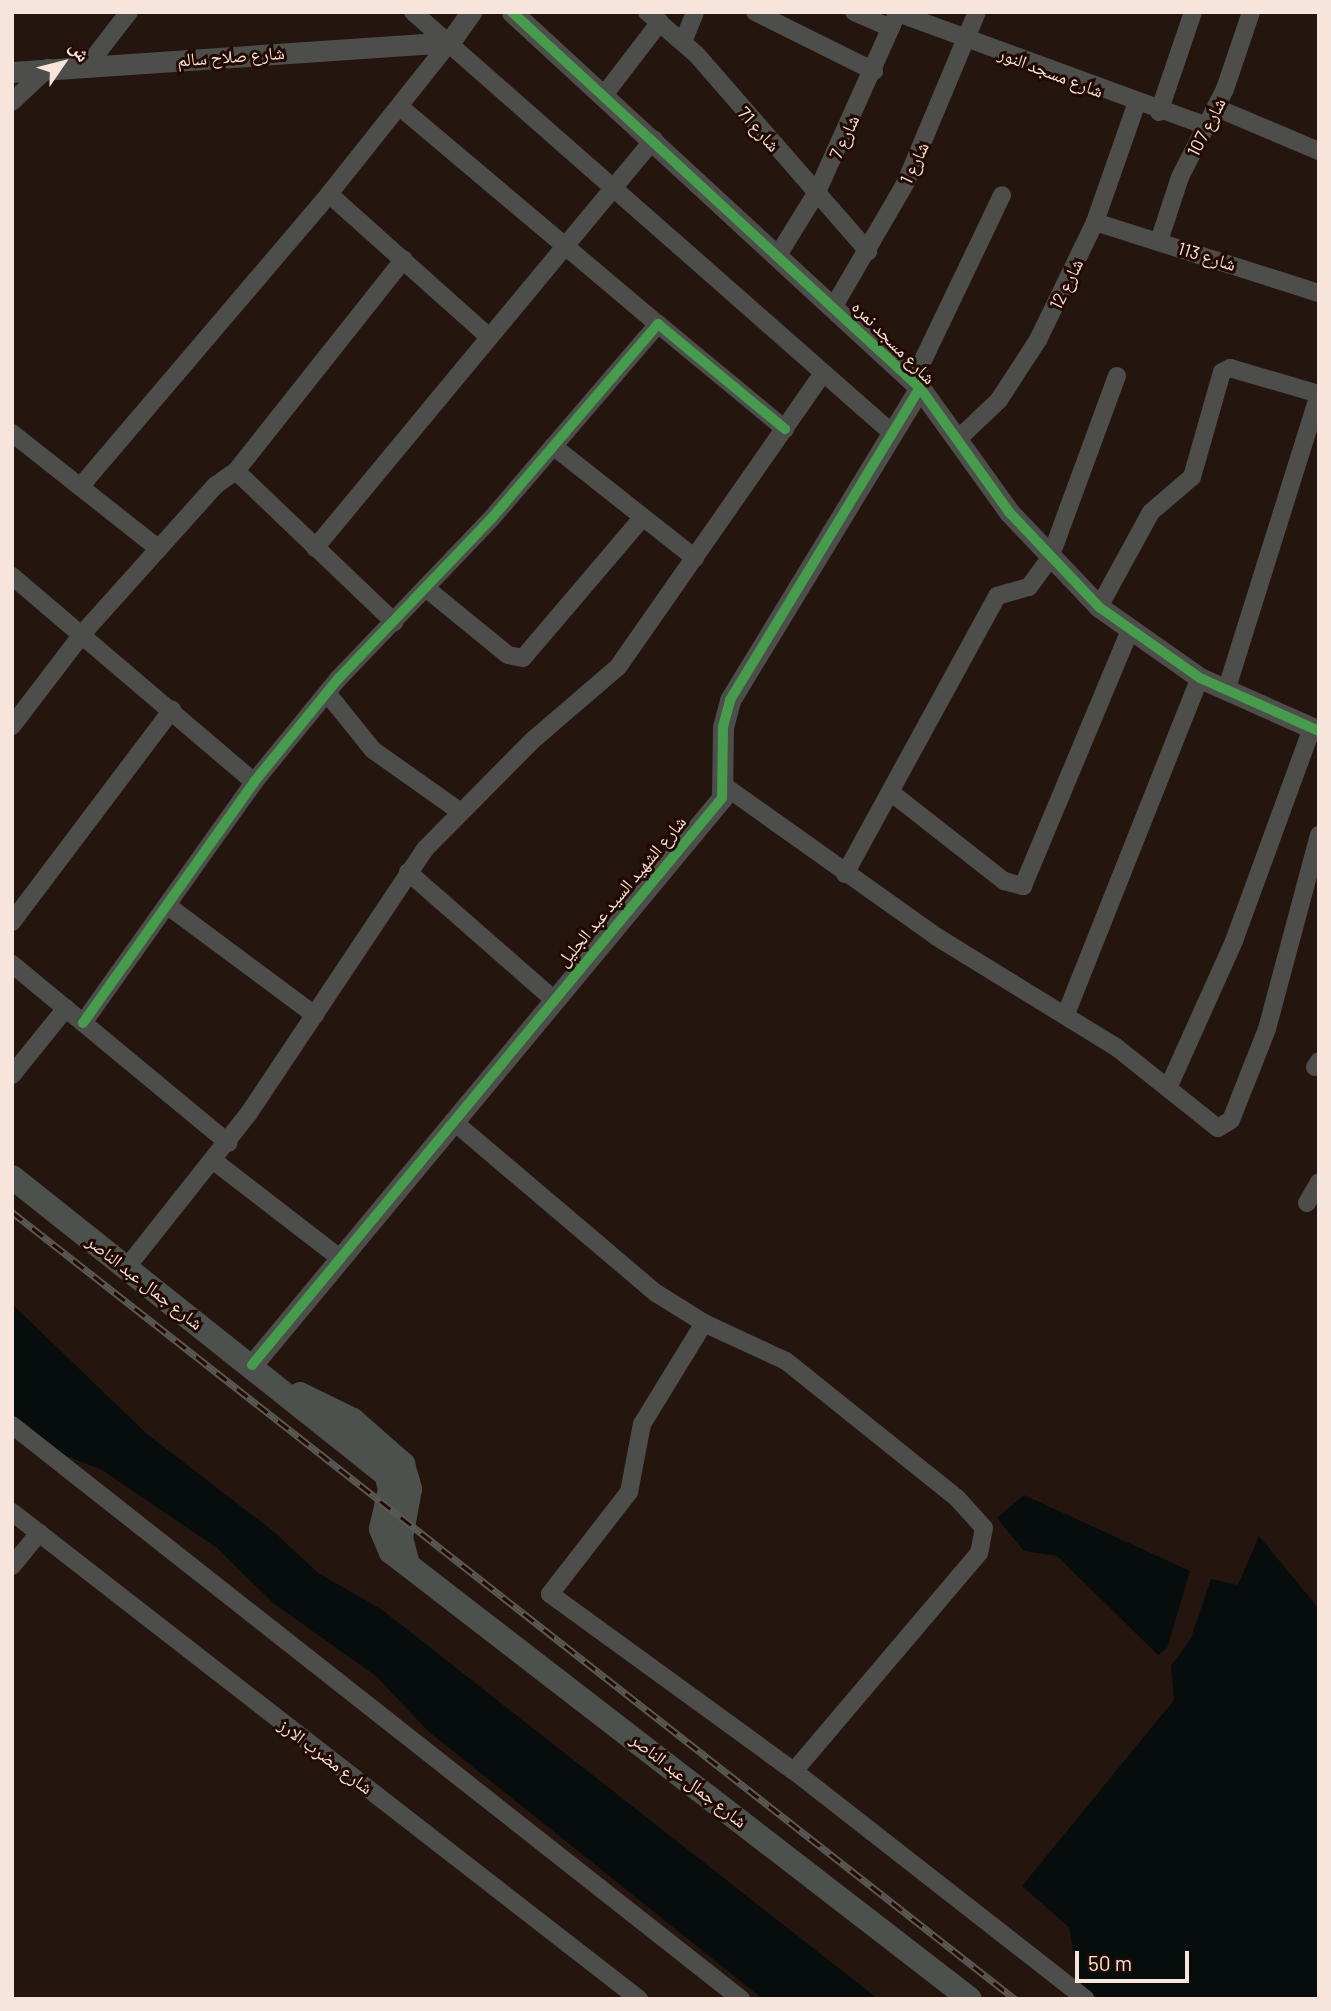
<!DOCTYPE html>
<meta charset="utf-8">
<style>
body{margin:0}
#map{position:relative;width:1331px;height:2011px;overflow:hidden;background:#24160e;font-family:Barlow,"Noto Naskh Arabic",sans-serif}
div>[style]{position:absolute}
[style*='--x']{left:calc(var(--x)*1px);top:calc(var(--y)*1px);width:calc(var(--w)*1px);rotate:calc(var(--a)*1deg)}
.water>*{inset:0;background:#060d0c}
.minor>*{height:18px;margin:-9px;padding:0 9px;transform-origin:9px;border-radius:9px;background:#4d4e4c}
.tertiary>*{height:21px;margin:-10.5px;padding:0 10.5px;transform-origin:10.5px;border-radius:10.5px;background:#4d4e4c}
.secondary>*{height:24px;margin:-12px;padding:0 12px;transform-origin:12px;border-radius:12px;background:#4d514e}
.rail>*{height:7px;margin-top:-3.5px;transform-origin:0;background:repeating-linear-gradient(90deg,#230a00 0 13px,#5a5855 0 26px);box-sizing:border-box;border-block:2px solid #5a5855}
.cycleway>*{height:10px;margin:-5px;padding:0 5px;transform-origin:5px;border-radius:5px;background:#469c4c}
span{translate:-50% -50%;white-space:nowrap;text-align:center;line-height:1.15;-webkit-text-stroke:6px #230a00;paint-order:stroke}
.street-label{font-size:18px;color:#f7e4da}
.frame{position:absolute;inset:0;border:14px solid #f7e4da;pointer-events:none}
.north{position:absolute;left:28px;top:28px;width:70px;height:70px;-webkit-text-stroke:5px #230a00;paint-order:stroke;rotate:55deg;font-size:19px;font-weight:700;line-height:28px;text-align:center;color:#f7e4da}
.north::after{content:'';display:block;margin:auto;width:24px;height:32px;background:#f7e4da;clip-path:polygon(50% 0,100% 100%,50% 72%,0 100%)}
.scale{position:absolute;left:1075px;top:1951px;width:114px;height:32px;box-sizing:border-box;border:4px solid #f7e4da;border-top:0;padding-left:9px;font-size:21px;line-height:24px;white-space:nowrap;color:#f7e4da;-webkit-text-stroke:5px #230a00;paint-order:stroke}
</style>
<div id="map">
<div class="water">
<div style="clip-path:polygon(12px 1304px,147px 1434px,273px 1531px,318px 1573px,381px 1609px,878px 1999px,763px 1999px,428px 1731px,376px 1676px,273px 1603px,217px 1548px,102px 1470px,59px 1453px,12px 1415px)"></div>
<div style="clip-path:polygon(1024px 1495px,1190px 1571px,1167px 1648px,1158px 1655px,1057px 1556px,1024px 1551px,997px 1518px)"></div>
<div style="clip-path:polygon(1259px 1536px,1319px 1609px,1319px 1999px,1099px 1999px,1079px 1984px,1069px 1927px,1022px 1886px,1174px 1700px,1171px 1666px,1191px 1638px,1211px 1579px,1238px 1585px)"></div>
</div>
<div class="minor">
<div style="--x:413;--y:12;--w:638;--a:41.31"></div>
<div style="--x:647;--y:12;--w:65;--a:40.6"></div>
<div style="--x:696;--y:54;--w:262;--a:48.9"></div>
<div style="--x:755;--y:12;--w:133;--a:26.4"></div>
<div style="--x:854;--y:12;--w:40;--a:23.4"></div>
<div style="--x:898;--y:13;--w:328;--a:20.1"></div>
<div style="--x:683;--y:42;--w:32;--a:-68"></div>
<div style="--x:88;--y:65;--w:67;--a:-52.3"></div>
<div style="--x:604;--y:95;--w:92;--a:-52.5"></div>
<div style="--x:12;--y:102;--w:50;--a:-43.4"></div>
<div style="--x:400;--y:107;--w:337;--a:40.1"></div>
<div style="--x:1217;--y:108;--w:111;--a:22.9"></div>
<div style="--x:1159;--y:112;--w:106;--a:-71.2"></div>
<div style="--x:329;--y:194;--w:215;--a:41.8"></div>
<div style="--x:1095;--y:222;--w:235;--a:17.6"></div>
<div style="--x:1159;--y:241;--w:67;--a:-71.8"></div>
<div style="--x:1180;--y:177;--w:99;--a:-62.9"></div>
<div style="--x:1225;--y:89;--w:81;--a:-71.3"></div>
<div style="--x:778;--y:255;--w:74;--a:-58.2"></div>
<div style="--x:817;--y:192;--w:197;--a:-65.8"></div>
<div style="--x:834;--y:306;--w:141;--a:-59.8"></div>
<div style="--x:905;--y:184;--w:186;--a:-67.3"></div>
<div style="--x:913;--y:381;--w:206;--a:-64.4"></div>
<div style="--x:12;--y:433;--w:187;--a:38.3"></div>
<div style="--x:957;--y:440;--w:58;--a:-43.6"></div>
<div style="--x:999;--y:400;--w:72;--a:-57"></div>
<div style="--x:1038;--y:340;--w:131;--a:-64.2"></div>
<div style="--x:1095;--y:222;--w:124;--a:-70.7"></div>
<div style="--x:553;--y:446;--w:181;--a:38.3"></div>
<div style="--x:236;--y:471;--w:270;--a:-51.6"></div>
<div style="--x:80;--y:487;--w:385;--a:-49.6"></div>
<div style="--x:329;--y:194;--w:194;--a:-51.5"></div>
<div style="--x:315;--y:548;--w:531;--a:-50.35"></div>
<div style="--x:12;--y:576;--w:318;--a:40.4"></div>
<div style="--x:427;--y:589;--w:104;--a:39.2"></div>
<div style="--x:508;--y:655;--w:15;--a:11"></div>
<div style="--x:523;--y:658;--w:185;--a:-49.6"></div>
<div style="--x:1099;--y:607;--w:108;--a:-61.3"></div>
<div style="--x:1151;--y:512;--w:54;--a:-40.5"></div>
<div style="--x:1192;--y:477;--w:109;--a:-74.1"></div>
<div style="--x:1222;--y:372;--w:9;--a:-27"></div>
<div style="--x:1230;--y:368;--w:93;--a:16.3"></div>
<div style="--x:1226;--y:691;--w:310;--a:-72.6"></div>
<div style="--x:327;--y:693;--w:73;--a:51.1"></div>
<div style="--x:373;--y:750;--w:105;--a:35.3"></div>
<div style="--x:12;--y:726;--w:117;--a:-52.6"></div>
<div style="--x:83;--y:633;--w:199;--a:-48.1"></div>
<div style="--x:216;--y:485;--w:24;--a:-35"></div>
<div style="--x:236;--y:471;--w:219;--a:43.7"></div>
<div style="--x:726;--y:787;--w:259;--a:35.4"></div>
<div style="--x:937;--y:937;--w:210;--a:31.6"></div>
<div style="--x:1116;--y:1047;--w:130;--a:38.5"></div>
<div style="--x:1218;--y:1128;--w:15;--a:-32"></div>
<div style="--x:1231;--y:1120;--w:98;--a:-68.4"></div>
<div style="--x:1267;--y:1029;--w:201;--a:-75"></div>
<div style="--x:893;--y:794;--w:141;--a:38.1"></div>
<div style="--x:1004;--y:881;--w:20;--a:15"></div>
<div style="--x:1023;--y:886;--w:275;--a:-67.3"></div>
<div style="--x:408;--y:872;--w:193;--a:41.2"></div>
<div style="--x:845;--y:874;--w:317;--a:-61.3"></div>
<div style="--x:997;--y:596;--w:33;--a:-16"></div>
<div style="--x:1029;--y:587;--w:36;--a:-54"></div>
<div style="--x:1050;--y:558;--w:194;--a:-69.8"></div>
<div style="--x:168;--y:906;--w:183;--a:36.6"></div>
<div style="--x:12;--y:922;--w:266;--a:-53"></div>
<div style="--x:12;--y:964;--w:281;--a:39.6"></div>
<div style="--x:1066;--y:1014;--w:362;--a:-68.3"></div>
<div style="--x:83;--y:1023;--w:296;--a:-54.6"></div>
<div style="--x:254;--y:782;--w:133;--a:-50.8"></div>
<div style="--x:338;--y:679;--w:221;--a:-46.3"></div>
<div style="--x:491;--y:519;--w:257;--a:-49.4"></div>
<div style="--x:658;--y:324;--w:165;--a:39.6"></div>
<div style="--x:1315;--y:1067;--w:7;--a:-56"></div>
<div style="--x:12;--y:1075;--w:86;--a:-51.1"></div>
<div style="--x:1168;--y:1088;--w:161;--a:-65.8"></div>
<div style="--x:1234;--y:941;--w:227;--a:-69.9"></div>
<div style="--x:453;--y:1121;--w:266;--a:40.3"></div>
<div style="--x:656;--y:1293;--w:57;--a:32"></div>
<div style="--x:704;--y:1323;--w:90;--a:24.9"></div>
<div style="--x:786;--y:1361;--w:219;--a:38.7"></div>
<div style="--x:957;--y:1498;--w:40;--a:48"></div>
<div style="--x:984;--y:1528;--w:25;--a:101"></div>
<div style="--x:979;--y:1553;--w:286;--a:130.3"></div>
<div style="--x:214;--y:1161;--w:159;--a:37.6"></div>
<div style="--x:1307;--y:1203;--w:24;--a:-60"></div>
<div style="--x:127;--y:1267;--w:196;--a:-51.6"></div>
<div style="--x:249;--y:1113;--w:317;--a:-56.3"></div>
<div style="--x:425;--y:849;--w:153;--a:-45.3"></div>
<div style="--x:533;--y:740;--w:112;--a:-40.7"></div>
<div style="--x:618;--y:667;--w:358;--a:-55.1"></div>
<div style="--x:704;--y:1323;--w:119;--a:121.5"></div>
<div style="--x:642;--y:1424;--w:69;--a:100.8"></div>
<div style="--x:629;--y:1492;--w:129;--a:127.8"></div>
<div style="--x:550;--y:1594;--w:301;--a:36"></div>
<div style="--x:794;--y:1771;--w:370;--a:38"></div>
<div style="--x:12;--y:1425;--w:928;--a:38.22"></div>
<div style="--x:12;--y:1512;--w:794;--a:37.84"></div>
<div style="--x:12;--y:1566;--w:43;--a:-50.7"></div>
</div>
<div class="tertiary">
<div style="--x:512;--y:12;--w:555;--a:42.66"></div>
<div style="--x:920;--y:388;--w:153;--a:54.3"></div>
<div style="--x:1009;--y:512;--w:131;--a:46.5"></div>
<div style="--x:1099;--y:607;--w:123;--a:35.1"></div>
<div style="--x:1200;--y:678;--w:130;--a:24"></div>
<div style="--x:12;--y:72;--w:439;--a:-3.9"></div>
<div style="--x:450;--y:42;--w:37;--a:-55"></div>
<div style="--x:252;--y:1365;--w:736;--a:-50.34"></div>
<div style="--x:722;--y:798;--w:71;--a:-89.2"></div>
<div style="--x:723;--y:727;--w:28;--a:-75"></div>
<div style="--x:730;--y:700;--w:365;--a:-58.7"></div>
</div>
<div class="secondary">
<div style="--x:12;--y:1177;--w:478;--a:38.5"></div>
<div style="--x:386;--y:1474;--w:16;--a:75"></div>
<div style="--x:390;--y:1489;--w:41;--a:102.7"></div>
<div style="--x:381;--y:1529;--w:25;--a:67"></div>
<div style="--x:391;--y:1552;--w:731;--a:37.67"></div>
<div style="--x:300;--y:1394;--w:59;--a:26.1"></div>
<div style="--x:353;--y:1420;--w:67;--a:41.3"></div>
<div style="--x:403;--y:1464;--w:26;--a:74"></div>
<div style="--x:410;--y:1489;--w:50;--a:100.4"></div>
<div style="--x:401;--y:1538;--w:24;--a:75"></div>
</div>
<div class="rail">
<div style="--x:12;--y:1212;--w:1275;--a:38.12"></div>
</div>
<div class="cycleway">
<div style="--x:512;--y:12;--w:555;--a:42.66"></div>
<div style="--x:920;--y:388;--w:153;--a:54.3"></div>
<div style="--x:1009;--y:512;--w:131;--a:46.5"></div>
<div style="--x:1099;--y:607;--w:123;--a:35.1"></div>
<div style="--x:1200;--y:678;--w:130;--a:24"></div>
<div style="--x:83;--y:1023;--w:296;--a:-54.6"></div>
<div style="--x:254;--y:782;--w:133;--a:-50.8"></div>
<div style="--x:338;--y:679;--w:221;--a:-46.3"></div>
<div style="--x:491;--y:519;--w:257;--a:-49.4"></div>
<div style="--x:658;--y:324;--w:165;--a:39.6"></div>
<div style="--x:252;--y:1365;--w:736;--a:-50.34"></div>
<div style="--x:722;--y:798;--w:71;--a:-89.2"></div>
<div style="--x:723;--y:727;--w:28;--a:-75"></div>
<div style="--x:730;--y:700;--w:365;--a:-58.7"></div>
</div>
<div class="street-label">
<span style="left:231px;top:56px;rotate:-4deg">شارع صلاح سالم</span>
<span style="left:1051px;top:72px;rotate:21deg">شارع مسجد النور</span>
<span style="left:1206px;top:127px;rotate:-63deg">شارع 107</span>
<span style="left:759px;top:129px;rotate:48deg">شارع 71</span>
<span style="left:844px;top:137px;rotate:-65deg">شارع 7</span>
<span style="left:914px;top:163px;rotate:-65deg">شارع 1</span>
<span style="left:1207px;top:256px;rotate:17deg">شارع 113</span>
<span style="left:1066px;top:284px;rotate:-64deg">شارع 12</span>
<span style="left:894px;top:342px;rotate:45deg">شارع مسجد نمره</span>
<span style="left:621px;top:891px;rotate:-50deg">شارع الشهيد السيد عبد الجليل</span>
<span style="left:145px;top:1282px;rotate:38deg">شارع جمال عبد الناصر</span>
<span style="left:326px;top:1756px;rotate:37deg">شارع مضرب الارز</span>
<span style="left:689px;top:1780px;rotate:38deg">شارع جمال عبد الناصر</span>
</div>
<div class="frame"></div>
<div class="north">ش</div>
<div class="scale">50 m</div>
</div>
